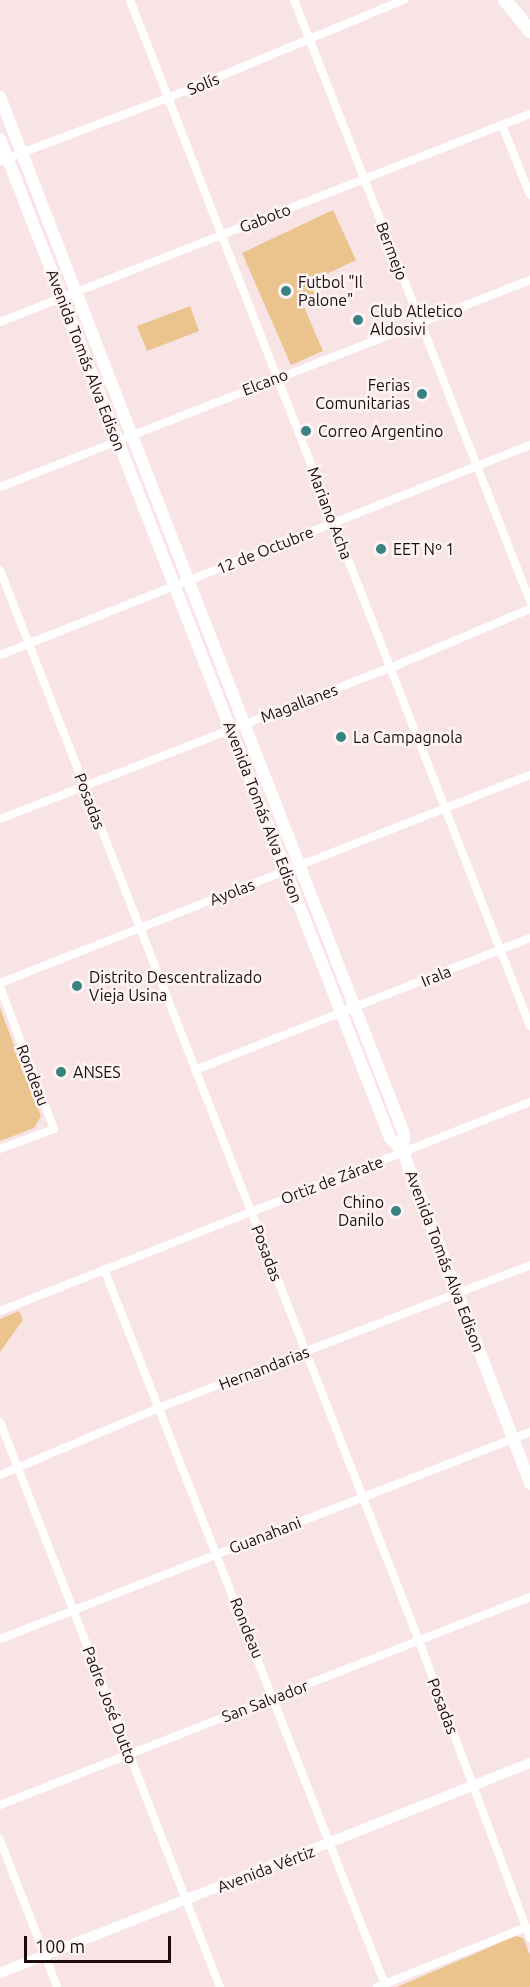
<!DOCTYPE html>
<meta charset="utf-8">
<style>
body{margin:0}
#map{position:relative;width:530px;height:1987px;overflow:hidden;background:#f8e4e4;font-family:Ubuntu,sans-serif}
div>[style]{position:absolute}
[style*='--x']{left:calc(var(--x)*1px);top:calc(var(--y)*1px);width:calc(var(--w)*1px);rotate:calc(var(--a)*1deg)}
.green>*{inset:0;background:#ebc38d}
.minor>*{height:8px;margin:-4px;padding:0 4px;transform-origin:4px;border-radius:4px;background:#fff}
.tertiary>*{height:10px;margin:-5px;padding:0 5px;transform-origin:5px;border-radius:5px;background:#fff}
.secondary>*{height:12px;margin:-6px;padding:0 6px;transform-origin:6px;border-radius:6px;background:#fff}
.primary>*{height:14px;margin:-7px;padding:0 7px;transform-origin:7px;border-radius:7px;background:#fff}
.dots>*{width:16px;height:16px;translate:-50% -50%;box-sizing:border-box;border:3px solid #fef4f4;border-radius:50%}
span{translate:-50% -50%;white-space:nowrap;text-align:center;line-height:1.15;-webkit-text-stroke:5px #fef4f4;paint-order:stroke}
.street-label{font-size:16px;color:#1c0c0d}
.poi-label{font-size:16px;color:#1c0c0d}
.left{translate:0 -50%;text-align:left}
.right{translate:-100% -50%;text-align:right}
.scale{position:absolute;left:24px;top:1936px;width:147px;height:27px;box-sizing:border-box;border:3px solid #1c0c0d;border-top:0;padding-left:8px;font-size:18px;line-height:21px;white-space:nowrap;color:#1c0c0d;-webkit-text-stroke:4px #fef4f4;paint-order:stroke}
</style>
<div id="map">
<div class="green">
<div style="clip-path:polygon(333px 210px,356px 260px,310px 282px,315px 294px,301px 300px,323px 351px,291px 365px,242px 253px)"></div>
<div style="clip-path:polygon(190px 306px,199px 331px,147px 351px,137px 326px)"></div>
<div style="clip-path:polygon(0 1008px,41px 1116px,34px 1128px,0 1141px)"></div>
<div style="clip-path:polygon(19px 1311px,23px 1320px,0 1352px,0 1319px)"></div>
<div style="clip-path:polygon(516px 1936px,523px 1938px,530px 1955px,530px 1987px,397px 1987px)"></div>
</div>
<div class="minor">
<div style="--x:130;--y:0;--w:1101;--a:68.7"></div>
<div style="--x:294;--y:0;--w:646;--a:68.56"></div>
<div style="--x:502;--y:125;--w:75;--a:68.2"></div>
<div style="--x:0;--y:161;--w:179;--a:-20.6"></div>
<div style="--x:168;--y:98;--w:256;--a:-22.6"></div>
<div style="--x:0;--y:322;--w:569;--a:-21.43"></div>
<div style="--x:0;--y:487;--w:569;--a:-21.33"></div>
<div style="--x:0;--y:570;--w:1150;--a:68.63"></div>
<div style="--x:419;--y:1641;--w:317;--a:69.5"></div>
<div style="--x:0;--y:655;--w:570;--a:-21.61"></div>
<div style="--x:0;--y:819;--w:418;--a:-21.2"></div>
<div style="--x:390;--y:668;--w:152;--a:-22.9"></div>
<div style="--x:0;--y:983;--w:569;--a:-21.43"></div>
<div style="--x:0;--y:987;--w:152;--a:69.2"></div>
<div style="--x:54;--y:1129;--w:58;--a:159.7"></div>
<div style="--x:195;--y:1070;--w:360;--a:-21.5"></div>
<div style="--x:104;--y:1269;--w:771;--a:68.56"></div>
<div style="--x:0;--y:1311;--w:570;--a:-21.52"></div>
<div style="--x:0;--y:1422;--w:606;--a:68.73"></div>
<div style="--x:0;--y:1475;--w:175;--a:-22.9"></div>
<div style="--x:161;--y:1407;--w:395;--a:-21"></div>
<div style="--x:0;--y:1639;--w:569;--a:-21.33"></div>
<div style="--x:0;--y:1805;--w:569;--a:-21.43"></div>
<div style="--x:0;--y:1840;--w:158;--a:68.8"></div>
<div style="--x:377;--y:1987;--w:161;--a:-21.9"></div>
</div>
<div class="tertiary">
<div style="--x:0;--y:1973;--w:570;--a:-21.61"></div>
</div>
<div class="secondary">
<div style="--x:0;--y:97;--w:1113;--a:68.71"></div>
<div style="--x:404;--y:1134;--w:18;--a:93"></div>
<div style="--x:0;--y:139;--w:1072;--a:68.67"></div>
<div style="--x:390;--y:1138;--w:19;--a:47"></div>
<div style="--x:403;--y:1152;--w:355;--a:69"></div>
</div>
<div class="primary">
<div style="--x:505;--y:0;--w:40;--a:51"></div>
</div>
<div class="dots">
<div style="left:286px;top:291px;background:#398282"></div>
<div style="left:358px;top:320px;background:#398282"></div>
<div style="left:422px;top:394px;background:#398282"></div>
<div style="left:306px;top:431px;background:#398282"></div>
<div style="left:381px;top:549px;background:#398282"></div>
<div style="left:341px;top:737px;background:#398282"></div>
<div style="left:77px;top:986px;background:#398282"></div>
<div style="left:61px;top:1072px;background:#398282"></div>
<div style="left:396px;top:1211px;background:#398282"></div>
</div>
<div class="street-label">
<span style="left:203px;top:84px;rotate:-22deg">Solís</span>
<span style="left:265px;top:218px;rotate:-21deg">Gaboto</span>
<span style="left:392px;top:251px;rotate:69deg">Bermejo</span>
<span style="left:86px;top:360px;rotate:69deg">Avenida Tomás Alva Edison</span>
<span style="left:265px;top:382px;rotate:-21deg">Elcano</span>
<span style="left:330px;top:513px;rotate:69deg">Mariano Acha</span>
<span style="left:265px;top:550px;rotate:-22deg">12 de Octubre</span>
<span style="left:299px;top:703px;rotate:-21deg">Magallanes</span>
<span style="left:90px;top:801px;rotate:69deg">Posadas</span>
<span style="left:263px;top:812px;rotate:69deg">Avenida Tomás Alva Edison</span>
<span style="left:232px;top:892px;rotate:-21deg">Ayolas</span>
<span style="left:436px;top:976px;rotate:-22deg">Irala</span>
<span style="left:33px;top:1075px;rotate:69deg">Rondeau</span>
<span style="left:332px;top:1180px;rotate:-21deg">Ortiz de Zárate</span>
<span style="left:267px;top:1253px;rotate:69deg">Posadas</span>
<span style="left:445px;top:1261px;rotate:69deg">Avenida Tomás Alva Edison</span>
<span style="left:264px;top:1368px;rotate:-21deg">Hernandarias</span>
<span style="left:265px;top:1535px;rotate:-21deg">Guanahani</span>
<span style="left:247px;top:1628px;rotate:68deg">Rondeau</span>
<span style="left:265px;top:1701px;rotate:-21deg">San Salvador</span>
<span style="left:110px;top:1705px;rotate:69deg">Padre José Dutto</span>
<span style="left:443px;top:1706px;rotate:69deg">Posadas</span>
<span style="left:266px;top:1869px;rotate:-21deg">Avenida Vértiz</span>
</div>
<div class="poi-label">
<span class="left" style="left:298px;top:291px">Futbol "Il<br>Palone"</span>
<span class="left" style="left:370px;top:320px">Club Atletico<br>Aldosivi</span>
<span class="right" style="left:410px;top:394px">Ferias<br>Comunitarias</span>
<span class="left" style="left:318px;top:431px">Correo Argentino</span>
<span class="left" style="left:393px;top:549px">EET Nº 1</span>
<span class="left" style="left:353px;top:737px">La Campagnola</span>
<span class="left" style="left:89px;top:986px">Distrito Descentralizado<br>Vieja Usina</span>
<span class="left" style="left:73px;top:1072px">ANSES</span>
<span class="right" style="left:384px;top:1211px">Chino<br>Danilo</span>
</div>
<div class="scale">100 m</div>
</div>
